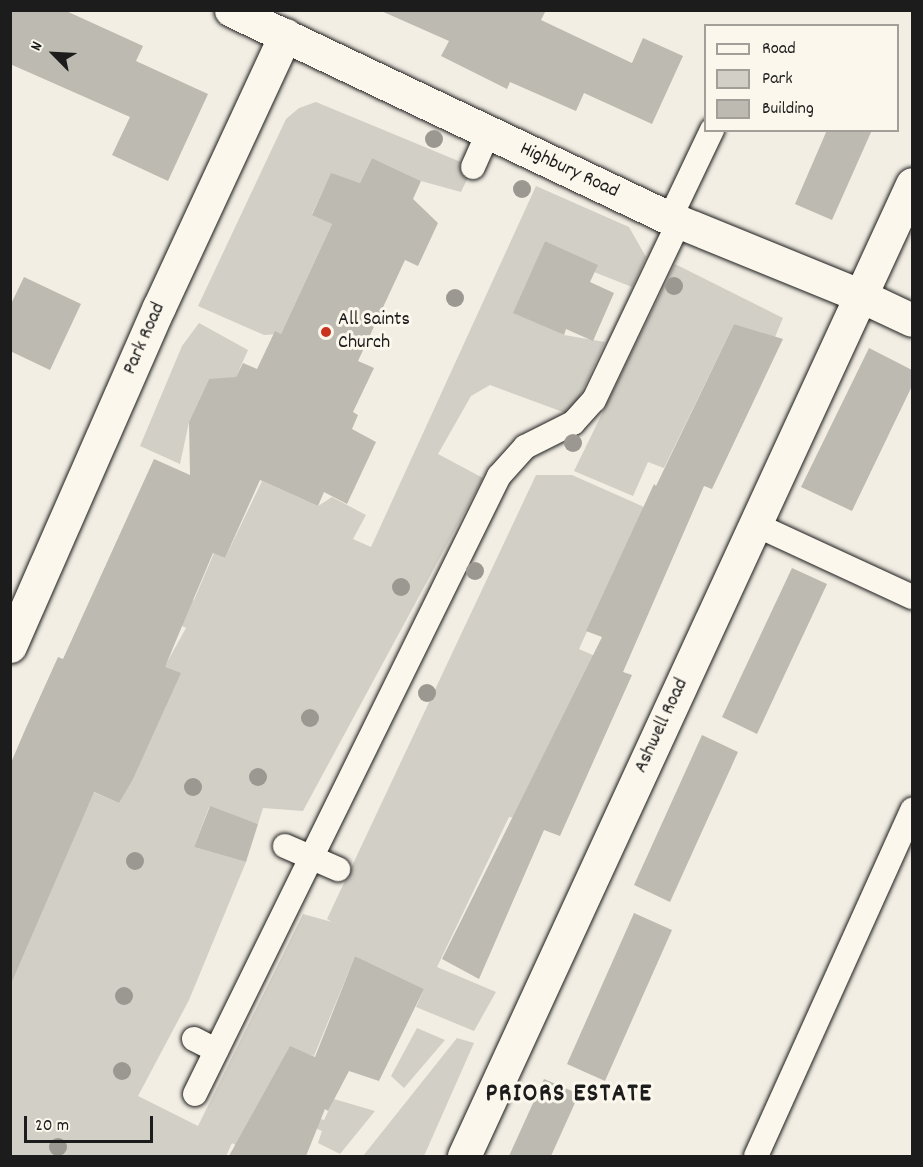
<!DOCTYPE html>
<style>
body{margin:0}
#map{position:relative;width:923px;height:1167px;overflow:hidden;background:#f2eee4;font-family:Dekko,sans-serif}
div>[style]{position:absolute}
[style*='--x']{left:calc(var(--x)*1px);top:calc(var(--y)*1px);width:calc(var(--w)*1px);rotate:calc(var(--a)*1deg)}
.green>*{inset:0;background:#d2cfc6}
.building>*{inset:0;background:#bdbab1}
.roads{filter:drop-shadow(0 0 2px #1c1c1c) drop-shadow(0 0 2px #1c1c1c)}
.lane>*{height:24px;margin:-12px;padding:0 12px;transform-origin:12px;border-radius:12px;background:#fbf7ec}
.street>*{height:33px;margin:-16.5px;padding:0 16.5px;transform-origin:16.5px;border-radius:16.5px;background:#fbf7ec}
.trees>*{width:18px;height:18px;margin:-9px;border-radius:50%;background:#9b9892}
.dots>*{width:16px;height:16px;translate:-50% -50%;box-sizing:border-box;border:3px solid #fbf7ec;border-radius:50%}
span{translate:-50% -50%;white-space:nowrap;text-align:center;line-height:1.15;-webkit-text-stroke:6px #fbf7ec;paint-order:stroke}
.street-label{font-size:20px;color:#1c1c1c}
.poi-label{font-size:20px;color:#1c1c1c}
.left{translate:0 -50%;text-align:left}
.district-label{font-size:26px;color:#1c1c1c;font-weight:700;letter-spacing:1.5px}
.frame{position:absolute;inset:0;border:12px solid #1c1c1c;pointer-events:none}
.legend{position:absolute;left:704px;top:24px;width:195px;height:108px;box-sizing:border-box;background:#fbf7ec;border:2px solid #a29f99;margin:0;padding:8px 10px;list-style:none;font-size:18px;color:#1c1c1c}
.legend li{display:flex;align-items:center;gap:12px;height:30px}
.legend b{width:30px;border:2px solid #a29f99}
.north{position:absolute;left:24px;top:24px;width:60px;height:60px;-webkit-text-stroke:4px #fbf7ec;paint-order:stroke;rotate:294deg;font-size:16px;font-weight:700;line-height:24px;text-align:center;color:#1c1c1c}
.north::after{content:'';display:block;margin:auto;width:21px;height:27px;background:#1c1c1c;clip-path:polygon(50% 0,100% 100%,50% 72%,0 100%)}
.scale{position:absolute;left:24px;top:1116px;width:129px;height:27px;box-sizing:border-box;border:3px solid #1c1c1c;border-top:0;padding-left:8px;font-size:18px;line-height:21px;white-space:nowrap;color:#1c1c1c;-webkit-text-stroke:4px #fbf7ec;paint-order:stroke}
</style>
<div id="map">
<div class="green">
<div style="clip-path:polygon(316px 102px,473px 167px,461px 192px,421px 181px,372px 158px,360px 183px,331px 174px,312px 214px,332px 224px,281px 334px,264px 335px,198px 306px,286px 119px,299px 108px)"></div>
<div style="clip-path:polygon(536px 186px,629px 227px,646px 257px,632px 287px,594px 272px,597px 265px,545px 241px,514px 313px,564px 335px,605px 342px,571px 415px,490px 385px,471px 396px,438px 454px,483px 478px,303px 811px,263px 808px,258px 824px,209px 807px,194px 847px,246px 862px,189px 1000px,138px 1096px,198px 1126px,303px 914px,332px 922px,327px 919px,536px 475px,572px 475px,644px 507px,579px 649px,595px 656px,516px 818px,509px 817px,437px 967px,496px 992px,474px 1031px,416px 1007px,424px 989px,355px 956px,314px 1056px,289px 1048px,242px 1149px,232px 1143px,226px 1156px,11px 1156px,10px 981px,93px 792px,119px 803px,166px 706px,122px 687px,137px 650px,166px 664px,186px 628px,156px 613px,194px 600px,214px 553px,225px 558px,262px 481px,318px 506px,332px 497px,366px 515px,353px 539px,371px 547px)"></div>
<div style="clip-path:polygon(675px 264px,783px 318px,775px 337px,734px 324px,664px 468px,648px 462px,633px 496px,574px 471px)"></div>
<div style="clip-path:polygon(199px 323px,248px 350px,232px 386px,209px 379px,189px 422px,180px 464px,140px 446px,182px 346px)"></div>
<div style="clip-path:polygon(417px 1028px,445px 1040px,404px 1088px,391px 1076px)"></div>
<div style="clip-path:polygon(457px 1038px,474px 1043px,424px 1156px,363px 1156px)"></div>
<div style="clip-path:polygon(334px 1099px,375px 1111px,340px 1154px,318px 1143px,322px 1131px,299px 1121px,303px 1114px,324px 1120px)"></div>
</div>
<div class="building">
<div style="clip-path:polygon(10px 10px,64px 10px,143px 46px,136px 61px,208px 94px,168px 181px,112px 155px,130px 117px,10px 64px)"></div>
<div style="clip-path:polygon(379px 10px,546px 10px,541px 20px,632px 63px,643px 38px,683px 56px,652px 124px,584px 93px,576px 111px,510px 82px,507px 89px,441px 56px,449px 41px)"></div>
<div style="clip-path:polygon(827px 130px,872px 130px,832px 220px,795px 204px)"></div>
<div style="clip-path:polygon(372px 158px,421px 181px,413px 199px,438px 223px,418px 266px,405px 260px,358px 361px,374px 368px,353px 412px,358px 415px,352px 429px,376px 442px,347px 504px,324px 492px,318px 506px,260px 480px,225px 558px,213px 553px,180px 631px,165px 667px,181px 673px,133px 779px,119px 803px,94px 792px,10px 986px,10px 765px,25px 730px,58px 657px,63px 659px,154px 459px,190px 475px,189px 422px,209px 379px,236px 377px,243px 363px,257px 369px,275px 331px,281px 334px,332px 224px,312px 215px,331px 173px,360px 183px)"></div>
<div style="clip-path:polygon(545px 241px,598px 265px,590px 282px,614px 293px,593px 341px,566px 329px,564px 335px,513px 313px)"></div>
<div style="clip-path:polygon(24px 277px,81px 304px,50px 370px,10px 351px,10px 306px)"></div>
<div style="clip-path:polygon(734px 324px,783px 339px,712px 489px,704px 486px,623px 672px,632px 675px,560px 836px,544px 830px,479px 979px,442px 959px,602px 637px,586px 631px,654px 484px,656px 486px)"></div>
<div style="clip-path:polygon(869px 348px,912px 370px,912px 386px,852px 511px,801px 487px)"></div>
<div style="clip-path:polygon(792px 568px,827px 584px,757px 734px,722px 717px)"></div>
<div style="clip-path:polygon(702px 735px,738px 752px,670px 902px,634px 885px)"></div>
<div style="clip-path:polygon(210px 806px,258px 824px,246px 862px,194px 847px)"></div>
<div style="clip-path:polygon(634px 913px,672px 930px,605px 1081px,567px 1064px)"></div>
<div style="clip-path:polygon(355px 956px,424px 989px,379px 1081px,349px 1071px,328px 1111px,325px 1109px,306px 1156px,229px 1156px,290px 1046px,315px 1057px)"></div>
<div style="clip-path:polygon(544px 1079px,579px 1094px,551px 1156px,509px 1156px)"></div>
</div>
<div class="roads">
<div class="lane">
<div style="--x:473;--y:167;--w:37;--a:-66"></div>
<div style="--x:670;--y:218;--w:98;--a:-64.5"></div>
<div style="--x:754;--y:524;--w:174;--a:24.8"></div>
<div style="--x:285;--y:846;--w:58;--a:23.5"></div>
<div style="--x:194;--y:1039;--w:25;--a:27"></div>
<div style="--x:195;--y:1094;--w:689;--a:-63.81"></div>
<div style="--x:499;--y:476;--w:39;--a:-48"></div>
<div style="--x:525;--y:447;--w:54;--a:-26.6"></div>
<div style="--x:573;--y:423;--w:31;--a:-48"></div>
<div style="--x:594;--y:400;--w:197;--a:-64.5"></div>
<div style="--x:756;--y:1156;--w:380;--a:-65.7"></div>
</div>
<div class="street">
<div style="--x:231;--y:10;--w:486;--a:25.4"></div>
<div style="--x:670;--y:218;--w:206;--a:22.2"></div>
<div style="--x:861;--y:296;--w:56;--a:25.2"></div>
<div style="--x:10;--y:646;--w:370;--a:-66.3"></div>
<div style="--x:159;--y:307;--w:300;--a:-65.1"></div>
<div style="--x:464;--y:1156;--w:1070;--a:-65.25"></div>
</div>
</div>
<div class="trees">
<div style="left:434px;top:139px"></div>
<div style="left:522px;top:189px"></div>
<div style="left:674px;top:286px"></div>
<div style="left:455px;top:298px"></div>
<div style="left:573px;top:443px"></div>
<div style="left:475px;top:571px"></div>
<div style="left:401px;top:587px"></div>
<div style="left:427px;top:693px"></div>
<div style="left:310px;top:718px"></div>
<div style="left:258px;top:777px"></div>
<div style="left:193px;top:787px"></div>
<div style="left:135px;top:861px"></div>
<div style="left:124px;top:996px"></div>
<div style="left:122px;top:1071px"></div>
<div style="left:58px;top:1147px"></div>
</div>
<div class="dots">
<div style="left:326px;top:332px;background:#c8321e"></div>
</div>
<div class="street-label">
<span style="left:569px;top:171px;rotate:25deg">Highbury Road</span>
<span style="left:145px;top:339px;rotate:-66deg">Park Road</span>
<span style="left:662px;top:726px;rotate:-65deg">Ashwell Road</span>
</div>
<div class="poi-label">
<span class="left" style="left:338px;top:332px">All Saints<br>Church</span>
</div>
<div class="district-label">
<span style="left:569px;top:1095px">PRIORS ESTATE</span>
</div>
<div class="frame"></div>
<ul class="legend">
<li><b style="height:8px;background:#fbf7ec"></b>Road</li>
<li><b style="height:16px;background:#d2cfc6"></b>Park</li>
<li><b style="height:16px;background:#bdbab1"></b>Building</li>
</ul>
<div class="north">N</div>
<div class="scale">20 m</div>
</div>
